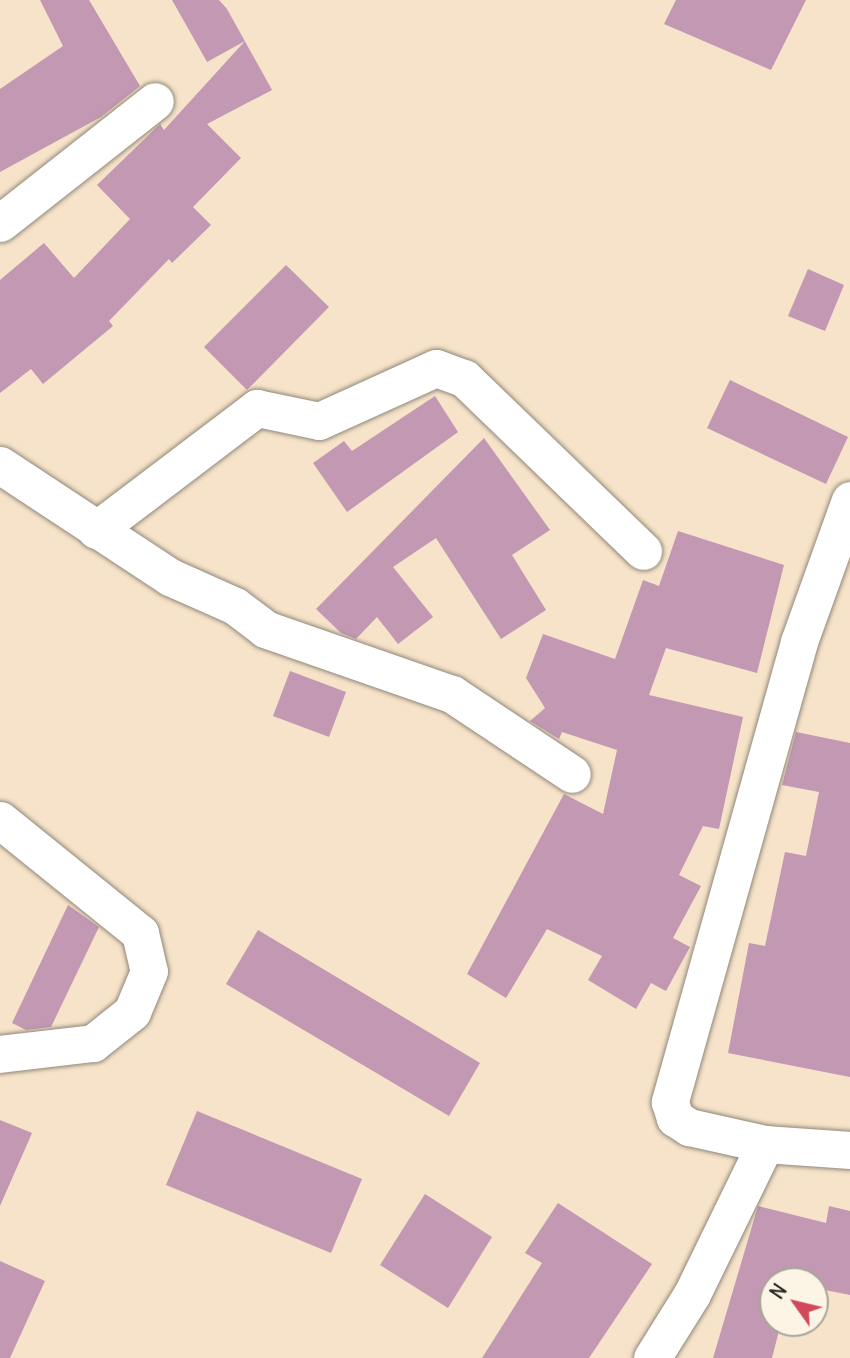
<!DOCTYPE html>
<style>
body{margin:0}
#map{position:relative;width:850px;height:1358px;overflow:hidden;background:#f6e3c9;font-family:Delius,sans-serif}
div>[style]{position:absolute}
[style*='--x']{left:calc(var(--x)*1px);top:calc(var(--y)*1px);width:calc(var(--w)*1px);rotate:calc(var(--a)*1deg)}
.building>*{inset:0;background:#c298b3}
.roads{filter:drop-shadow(0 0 2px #90877a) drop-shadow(0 0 2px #90877a)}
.minor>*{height:37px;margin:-18.5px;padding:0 18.5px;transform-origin:18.5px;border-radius:18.5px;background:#fff}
span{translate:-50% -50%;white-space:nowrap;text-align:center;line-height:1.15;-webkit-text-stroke:5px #fcf5e5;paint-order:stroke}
.north{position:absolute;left:759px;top:1267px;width:70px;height:70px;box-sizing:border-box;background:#fcf5e5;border:2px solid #a8a49b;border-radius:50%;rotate:304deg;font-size:19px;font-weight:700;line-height:28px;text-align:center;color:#2b2b2b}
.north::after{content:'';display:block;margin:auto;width:24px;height:32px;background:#d1495b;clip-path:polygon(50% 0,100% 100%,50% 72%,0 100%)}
</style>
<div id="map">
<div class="building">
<div style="clip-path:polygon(40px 0,89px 0,140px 86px,101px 117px,0 172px,0 89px,63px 46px)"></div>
<div style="clip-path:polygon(172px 0,219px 0,227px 9px,272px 90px,207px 124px,241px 158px,193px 207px,211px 225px,172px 263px,169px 259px,109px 321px,113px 326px,43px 384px,31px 369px,0 393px,0 280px,44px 243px,74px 278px,130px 219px,97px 185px,160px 124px,164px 130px,245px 41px,207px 62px)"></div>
<div style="clip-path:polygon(676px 0,806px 0,771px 70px,664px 24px)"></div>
<div style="clip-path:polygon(286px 265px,329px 307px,247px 390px,204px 347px)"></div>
<div style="clip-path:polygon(808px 269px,844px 285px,825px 331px,788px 316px)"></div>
<div style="clip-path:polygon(730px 380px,848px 437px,826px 484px,707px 428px)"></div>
<div style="clip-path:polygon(435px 396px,458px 432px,347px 512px,313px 463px,344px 441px,352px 451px)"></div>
<div style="clip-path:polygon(484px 438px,550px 530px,512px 555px,546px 610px,501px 639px,436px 538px,393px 567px,433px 617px,398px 644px,377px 617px,356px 639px,341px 633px,316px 609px)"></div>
<div style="clip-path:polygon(678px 531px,784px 565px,757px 673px,666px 648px,649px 695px,743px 717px,719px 829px,703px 826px,679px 875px,701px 886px,673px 938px,690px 947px,666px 991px,651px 983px,636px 1009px,588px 980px,602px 956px,547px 929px,506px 998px,467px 974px,564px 794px,603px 814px,617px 750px,562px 732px,559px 739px,530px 721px,545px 708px,526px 678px,543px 634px,615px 659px,643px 580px,659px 586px)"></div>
<div style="clip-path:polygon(290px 671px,346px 692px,329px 737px,273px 716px)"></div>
<div style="clip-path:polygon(796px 732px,850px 743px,850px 1077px,728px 1053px,749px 943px,765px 946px,785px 852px,806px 856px,819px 792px,782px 785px)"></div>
<div style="clip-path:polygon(68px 905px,99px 927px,51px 1027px,26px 1030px,12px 1023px)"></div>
<div style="clip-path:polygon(258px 930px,480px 1063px,449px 1116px,226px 984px)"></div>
<div style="clip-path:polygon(197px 1111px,362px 1179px,331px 1253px,166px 1185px)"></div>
<div style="clip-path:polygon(0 1120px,32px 1133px,0 1206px)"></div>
<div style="clip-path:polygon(425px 1194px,492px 1237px,448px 1308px,380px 1265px)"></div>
<div style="clip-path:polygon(558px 1203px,652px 1264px,589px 1358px,482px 1358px,542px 1263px,525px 1253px)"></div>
<div style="clip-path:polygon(758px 1206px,826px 1223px,829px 1206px,850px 1211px,850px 1295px,815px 1288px,815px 1281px,773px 1281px,773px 1323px,781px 1323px,772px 1358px,713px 1358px)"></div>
<div style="clip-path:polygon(0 1261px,45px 1281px,10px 1358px,0 1358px)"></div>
</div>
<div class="roads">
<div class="minor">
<div style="--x:0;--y:223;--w:197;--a:-38.2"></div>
<div style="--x:0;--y:465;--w:204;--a:33.4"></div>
<div style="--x:170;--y:577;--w:71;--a:24"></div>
<div style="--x:235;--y:606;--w:38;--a:37"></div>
<div style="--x:265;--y:629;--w:198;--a:19.2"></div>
<div style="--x:452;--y:694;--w:144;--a:33.7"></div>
<div style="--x:850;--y:500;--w:151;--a:109.8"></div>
<div style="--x:799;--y:642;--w:478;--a:105.7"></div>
<div style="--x:670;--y:1102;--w:17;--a:73"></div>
<div style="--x:675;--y:1118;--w:17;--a:33"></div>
<div style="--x:689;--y:1127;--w:78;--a:12.6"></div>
<div style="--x:765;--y:1144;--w:85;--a:4"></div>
<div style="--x:96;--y:530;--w:202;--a:-37.2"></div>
<div style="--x:257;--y:408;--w:63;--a:11.8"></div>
<div style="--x:319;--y:421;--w:128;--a:-24.4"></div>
<div style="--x:436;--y:368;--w:30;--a:20"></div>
<div style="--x:464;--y:378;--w:249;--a:44"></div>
<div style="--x:0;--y:820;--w:180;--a:38.9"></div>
<div style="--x:140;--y:933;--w:39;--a:77"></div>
<div style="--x:149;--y:971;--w:44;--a:112.5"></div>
<div style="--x:132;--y:1012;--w:50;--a:141.5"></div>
<div style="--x:93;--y:1043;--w:94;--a:173.3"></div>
<div style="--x:652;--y:1358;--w:75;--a:-58"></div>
<div style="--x:692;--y:1294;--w:167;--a:-64"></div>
</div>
</div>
<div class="north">N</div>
</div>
